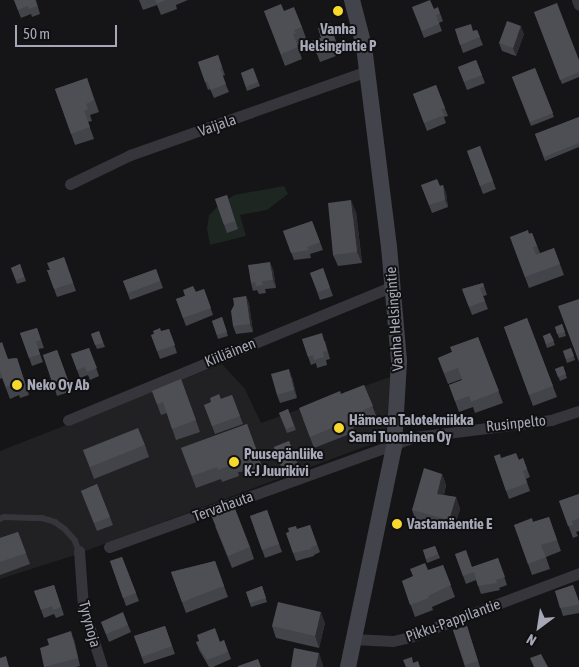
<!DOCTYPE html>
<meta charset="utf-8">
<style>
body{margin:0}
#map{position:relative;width:579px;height:667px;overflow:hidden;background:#151416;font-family:"Asap Condensed",sans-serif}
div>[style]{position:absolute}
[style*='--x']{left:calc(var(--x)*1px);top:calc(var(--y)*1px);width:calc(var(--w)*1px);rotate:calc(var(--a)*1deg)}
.built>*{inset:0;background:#212023}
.green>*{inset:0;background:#1e2621}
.lane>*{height:5.5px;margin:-2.75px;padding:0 2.75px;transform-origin:2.75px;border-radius:2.75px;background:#35353b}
.street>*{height:11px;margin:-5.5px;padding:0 5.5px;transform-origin:5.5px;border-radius:5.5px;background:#35353b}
.secondary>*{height:16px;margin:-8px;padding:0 8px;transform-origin:8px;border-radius:8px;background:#43444b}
.wall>*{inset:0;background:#434449}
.shaded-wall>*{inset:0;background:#2c2c30}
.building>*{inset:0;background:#4e4e55}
.dots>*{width:14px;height:14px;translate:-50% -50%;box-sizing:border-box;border:2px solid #100f11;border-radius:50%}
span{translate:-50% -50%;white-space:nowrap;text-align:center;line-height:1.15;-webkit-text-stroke:4px #100f11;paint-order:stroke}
.poi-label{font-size:15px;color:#a6a8b7;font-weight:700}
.left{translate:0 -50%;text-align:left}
.street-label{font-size:15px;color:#a6a8b7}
.north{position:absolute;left:514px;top:602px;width:50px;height:50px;-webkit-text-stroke:4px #100f11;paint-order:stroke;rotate:211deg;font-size:14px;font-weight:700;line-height:20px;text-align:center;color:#a6a8b7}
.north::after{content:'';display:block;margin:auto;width:18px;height:22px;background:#a6a8b7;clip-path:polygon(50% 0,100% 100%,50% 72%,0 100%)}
.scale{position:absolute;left:15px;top:25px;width:102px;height:22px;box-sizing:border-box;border:2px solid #a6a8b7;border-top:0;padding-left:6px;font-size:15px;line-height:18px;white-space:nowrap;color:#a6a8b7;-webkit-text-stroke:4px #100f11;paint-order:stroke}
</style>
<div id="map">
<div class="built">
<div style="clip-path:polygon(222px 364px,245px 389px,261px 423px,390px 377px,386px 432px,380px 441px,72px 556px,0 579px,0 451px)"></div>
</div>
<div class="green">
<div style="clip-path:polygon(284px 186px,288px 194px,267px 210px,240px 215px,246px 236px,210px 245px,207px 229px,209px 215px,219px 205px,234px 195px)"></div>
</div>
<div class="lane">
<div style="--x:0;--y:519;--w:4;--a:-27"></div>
<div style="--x:4;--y:517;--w:38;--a:2"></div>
<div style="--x:42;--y:518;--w:14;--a:17"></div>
<div style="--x:55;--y:522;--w:12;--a:35"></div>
<div style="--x:65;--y:529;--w:15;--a:48"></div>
<div style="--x:75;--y:540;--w:12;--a:70"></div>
</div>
<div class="street">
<div style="--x:577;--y:0;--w:5;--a:68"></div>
<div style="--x:70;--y:184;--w:67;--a:-25.8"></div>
<div style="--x:130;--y:155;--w:251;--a:-19.5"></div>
<div style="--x:68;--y:420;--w:352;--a:-22.4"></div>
<div style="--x:109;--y:547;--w:325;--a:-19.8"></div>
<div style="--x:415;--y:437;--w:137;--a:-7.1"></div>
<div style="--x:551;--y:420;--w:29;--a:-18"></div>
<div style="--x:79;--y:551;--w:56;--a:85.9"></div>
<div style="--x:83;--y:607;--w:63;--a:72.4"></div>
<div style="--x:352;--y:639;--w:41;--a:2.8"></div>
<div style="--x:393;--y:641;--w:17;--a:-13"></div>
<div style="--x:410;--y:637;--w:181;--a:-20.7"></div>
</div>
<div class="secondary">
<div style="--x:348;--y:667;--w:226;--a:-78.2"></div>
<div style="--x:394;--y:446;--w:85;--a:-86.6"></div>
<div style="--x:399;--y:361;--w:114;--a:-95"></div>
<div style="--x:389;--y:247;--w:203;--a:-97.1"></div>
<div style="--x:364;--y:46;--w:48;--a:-104.6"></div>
</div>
<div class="wall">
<div style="clip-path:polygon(14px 0,36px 0,40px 14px,32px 17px,31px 14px,21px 18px)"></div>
<div style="clip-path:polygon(139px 0,188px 0,176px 5px,177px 9px,161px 15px,157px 5px,143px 10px)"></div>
<div style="clip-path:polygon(412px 7px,434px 9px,440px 13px,443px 21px,439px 23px,442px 31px,424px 38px)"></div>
<div style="clip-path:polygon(264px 11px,284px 11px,302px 27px,306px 38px,299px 41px,300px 44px,297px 45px,302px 59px,285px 66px)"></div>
<div style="clip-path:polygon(534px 12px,579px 60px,579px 77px,562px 84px)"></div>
<div style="clip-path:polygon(330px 23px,338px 47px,334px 49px,336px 56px,320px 62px,312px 41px,321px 38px)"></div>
<div style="clip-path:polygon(455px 29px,473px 31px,477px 30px,483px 45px,463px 53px)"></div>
<div style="clip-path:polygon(524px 34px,516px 56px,502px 51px,499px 43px)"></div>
<div style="clip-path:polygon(218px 55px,225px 75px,222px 76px,229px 92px,214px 98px,210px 89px,208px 90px,198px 62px)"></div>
<div style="clip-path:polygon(476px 60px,485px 83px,467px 90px,458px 67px)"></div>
<div style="clip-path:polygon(253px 68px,260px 86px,247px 91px,241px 73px)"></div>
<div style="clip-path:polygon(535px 68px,554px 117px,531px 126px,512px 77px)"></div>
<div style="clip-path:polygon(87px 78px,99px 112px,90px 115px,92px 121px,88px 122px,94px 139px,75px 145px,55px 89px)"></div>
<div style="clip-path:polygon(436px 85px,448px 116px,444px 117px,446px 123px,427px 131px,413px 94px)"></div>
<div style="clip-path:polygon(579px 117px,579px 147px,545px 161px,535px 134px)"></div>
<div style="clip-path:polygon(480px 146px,496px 189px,483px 194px,467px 151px)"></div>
<div style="clip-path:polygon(421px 185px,440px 186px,443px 185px,446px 193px,448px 207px,432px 213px)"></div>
<div style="clip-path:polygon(227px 195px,238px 229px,227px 233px,215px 199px)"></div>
<div style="clip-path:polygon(356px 212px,362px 263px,338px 266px,333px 255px)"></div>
<div style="clip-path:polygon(312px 221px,323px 250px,310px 254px,311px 258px,294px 260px,283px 231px)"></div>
<div style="clip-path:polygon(532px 233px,540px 253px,554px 248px,564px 275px,529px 288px,510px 237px)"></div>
<div style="clip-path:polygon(64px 257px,76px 291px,57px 297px,47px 270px,50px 270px)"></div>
<div style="clip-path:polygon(20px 264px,26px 281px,17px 284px,11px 268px)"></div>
<div style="clip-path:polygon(323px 268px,333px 296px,320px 300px,310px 273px)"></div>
<div style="clip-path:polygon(156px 269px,163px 288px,130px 300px,123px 281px)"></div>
<div style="clip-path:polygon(273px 269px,276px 288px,265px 289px,266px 293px,259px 294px,257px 290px,253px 291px,251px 283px)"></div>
<div style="clip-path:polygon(483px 283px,487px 295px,483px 296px,488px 309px,472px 315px,462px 289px)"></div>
<div style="clip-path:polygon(204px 289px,213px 315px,186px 326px,176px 299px)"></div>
<div style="clip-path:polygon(246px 296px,249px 304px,253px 332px,236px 334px,233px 326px)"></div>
<div style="clip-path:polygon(222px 317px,228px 336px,218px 339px,212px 321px)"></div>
<div style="clip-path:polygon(527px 318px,557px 397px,533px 406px,504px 327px)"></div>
<div style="clip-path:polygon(562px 324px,566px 336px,559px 338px,555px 327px)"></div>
<div style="clip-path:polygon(37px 328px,44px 348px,38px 349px,43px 362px,32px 366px,20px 333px)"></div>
<div style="clip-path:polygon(169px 329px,177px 353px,160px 359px,151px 335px)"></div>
<div style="clip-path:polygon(99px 331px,105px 347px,97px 349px,91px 334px)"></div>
<div style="clip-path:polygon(550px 333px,555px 345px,547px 348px,543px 336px)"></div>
<div style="clip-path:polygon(478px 337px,503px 403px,475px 413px,473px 407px,459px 412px,449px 385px,462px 380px,462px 379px,448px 384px,438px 358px,452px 352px)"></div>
<div style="clip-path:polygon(302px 339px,325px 341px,330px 359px,326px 360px,327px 365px,317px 368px,316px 363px,311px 365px)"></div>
<div style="clip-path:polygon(0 343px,8px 359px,17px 358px,29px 395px,20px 398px,19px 395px,10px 399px,2px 378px,0 379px)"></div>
<div style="clip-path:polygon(89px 348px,99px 376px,90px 380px,88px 375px,80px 378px,71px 354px)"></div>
<div style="clip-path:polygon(571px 348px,575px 360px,567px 363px,563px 351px)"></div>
<div style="clip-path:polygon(57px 350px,72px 391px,57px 396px,43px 355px)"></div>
<div style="clip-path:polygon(563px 366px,567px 378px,560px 381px,555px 369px)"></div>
<div style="clip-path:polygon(292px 377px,297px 398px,280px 403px,277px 395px)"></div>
<div style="clip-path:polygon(181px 379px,200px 432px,176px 440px,167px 413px,161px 415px,152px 391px)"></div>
<div style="clip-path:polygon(364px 385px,377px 418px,353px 427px,355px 432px,314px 448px,303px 419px,341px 394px)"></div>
<div style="clip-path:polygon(232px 395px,243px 424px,215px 434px,204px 405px)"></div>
<div style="clip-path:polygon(288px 409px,296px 430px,287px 433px,279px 413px)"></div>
<div style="clip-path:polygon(247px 424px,262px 466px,250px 471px,238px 472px,239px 476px,222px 482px,221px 479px,196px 488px,181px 448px)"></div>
<div style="clip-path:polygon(289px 441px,299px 467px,284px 473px,274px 447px)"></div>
<div style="clip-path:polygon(145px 445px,149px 457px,94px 479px,83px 450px)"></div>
<div style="clip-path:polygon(494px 456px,501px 458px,519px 460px,523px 458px,530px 477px,526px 479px,530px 491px,509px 499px)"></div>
<div style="clip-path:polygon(442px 474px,446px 485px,444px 495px,456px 497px,460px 509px,453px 531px,416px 521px,412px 510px)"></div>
<div style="clip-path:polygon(97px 484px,113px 525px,97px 531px,81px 491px)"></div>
<div style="clip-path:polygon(579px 494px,579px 531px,576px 532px,578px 536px,573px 538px,559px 501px)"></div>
<div style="clip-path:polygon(267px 510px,282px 552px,265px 558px,250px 516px)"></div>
<div style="clip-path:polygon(549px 517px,561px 551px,546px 557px,550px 569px,532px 575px,514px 525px,533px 522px)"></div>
<div style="clip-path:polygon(310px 525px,320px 552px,314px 555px,314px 556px,296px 561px,286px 533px)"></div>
<div style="clip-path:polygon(215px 526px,250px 547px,254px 559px,232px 568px)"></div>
<div style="clip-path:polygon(18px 532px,30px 564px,0 575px,0 538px)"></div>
<div style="clip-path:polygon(435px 546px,440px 558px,427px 563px,423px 550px)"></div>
<div style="clip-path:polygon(455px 554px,472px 567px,498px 558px,507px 585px,499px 588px,500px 590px,481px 594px,476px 580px,466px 584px)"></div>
<div style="clip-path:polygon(122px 557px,139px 601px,126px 606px,110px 561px)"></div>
<div style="clip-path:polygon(215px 561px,228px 597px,186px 613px,171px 572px)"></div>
<div style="clip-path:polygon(443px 565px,455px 597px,432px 607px,433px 610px,415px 617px,402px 581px)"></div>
<div style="clip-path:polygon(54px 585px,64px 615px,56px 618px,54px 614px,44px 618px,34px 591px)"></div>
<div style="clip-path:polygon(573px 585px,579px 602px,579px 613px,563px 616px,555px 591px)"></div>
<div style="clip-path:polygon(262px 586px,267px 602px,251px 607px,246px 592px)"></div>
<div style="clip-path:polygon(101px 622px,128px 625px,131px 632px,109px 642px)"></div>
<div style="clip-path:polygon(325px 623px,319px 648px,276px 638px,272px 626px)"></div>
<div style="clip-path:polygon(165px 626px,175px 654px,144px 664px,134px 636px)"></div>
<div style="clip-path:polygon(467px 626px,480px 667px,465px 667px,453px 630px)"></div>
<div style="clip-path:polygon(74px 639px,80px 666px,76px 667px,44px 667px,49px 645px)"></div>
<div style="clip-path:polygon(224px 640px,231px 659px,213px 667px,209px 667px,199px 650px,196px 642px,220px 642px)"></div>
</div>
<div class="shaded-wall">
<div style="clip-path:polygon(521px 26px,524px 34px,516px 56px,513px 48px)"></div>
<div style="clip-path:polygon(443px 185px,446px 193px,448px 207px,445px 200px)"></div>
<div style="clip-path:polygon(351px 200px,356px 212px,362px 263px,357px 252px)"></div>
<div style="clip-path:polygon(270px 262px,273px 269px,276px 288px,273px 280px)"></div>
<div style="clip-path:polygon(246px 296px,249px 304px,253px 332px,250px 324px)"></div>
<div style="clip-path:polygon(289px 369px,292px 377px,297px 398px,294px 390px)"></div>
<div style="clip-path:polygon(442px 474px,446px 485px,441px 506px,437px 494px)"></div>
<div style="clip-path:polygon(456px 497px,460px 509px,453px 531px,449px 520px)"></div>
<div style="clip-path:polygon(321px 612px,325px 623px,319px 648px,315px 636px)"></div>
<div style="clip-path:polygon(71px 631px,74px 639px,80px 666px,78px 658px)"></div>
<div style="clip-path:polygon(319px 653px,323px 665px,323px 667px,316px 667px)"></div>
</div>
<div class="building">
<div style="clip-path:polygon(14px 0,35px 0,37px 6px,29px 9px,28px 6px,18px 10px)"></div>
<div style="clip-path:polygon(155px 0,166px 0,157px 4px)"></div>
<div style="clip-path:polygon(430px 0,434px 9px,438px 7px,440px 13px,436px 15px,439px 24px,422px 31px,412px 7px)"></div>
<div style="clip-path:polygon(557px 3px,579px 60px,579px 72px,560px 80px,534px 12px)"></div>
<div style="clip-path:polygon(281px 4px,284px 11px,294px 7px,302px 27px,294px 30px,296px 33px,293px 34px,298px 47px,281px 54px,264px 11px)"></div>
<div style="clip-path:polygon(507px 21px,521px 26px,513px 48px,499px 43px)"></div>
<div style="clip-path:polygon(330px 23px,335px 40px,331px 41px,334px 48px,317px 54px,312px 41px,321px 38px,318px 28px)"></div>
<div style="clip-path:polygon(471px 24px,473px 31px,477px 30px,480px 37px,460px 45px,455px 29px)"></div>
<div style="clip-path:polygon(218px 55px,222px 67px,220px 68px,226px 84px,211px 90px,207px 81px,205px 82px,198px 62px)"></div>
<div style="clip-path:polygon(476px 60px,482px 75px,464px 82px,458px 67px)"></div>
<div style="clip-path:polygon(253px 68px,258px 82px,246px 87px,241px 73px)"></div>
<div style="clip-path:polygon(535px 68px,553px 113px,530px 122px,512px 77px)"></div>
<div style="clip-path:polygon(87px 78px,94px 100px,86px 104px,88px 109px,84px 111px,90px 127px,71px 134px,55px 89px)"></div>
<div style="clip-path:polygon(436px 85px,445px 108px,441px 109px,444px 115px,424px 123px,413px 94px)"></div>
<div style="clip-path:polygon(579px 117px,579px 143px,544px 157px,535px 134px)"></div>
<div style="clip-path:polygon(480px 146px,493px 181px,480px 186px,467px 151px)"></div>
<div style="clip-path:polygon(437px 179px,440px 186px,443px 185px,445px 200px,429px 205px,421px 185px)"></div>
<div style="clip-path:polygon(227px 195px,235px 221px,224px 225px,215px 199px)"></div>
<div style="clip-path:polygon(351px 200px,357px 252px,333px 255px,328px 203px)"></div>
<div style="clip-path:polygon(312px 221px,320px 242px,307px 247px,309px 250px,291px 253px,283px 231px)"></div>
<div style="clip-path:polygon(528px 230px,529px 234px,532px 233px,537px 246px,533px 247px,536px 255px,554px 248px,560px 264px,525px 277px,510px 237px)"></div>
<div style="clip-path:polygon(64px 257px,73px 283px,54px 289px,47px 270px,50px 270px,47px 263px)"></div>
<div style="clip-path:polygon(270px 262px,273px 280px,262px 281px,263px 285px,256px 286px,255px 282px,251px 283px,248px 265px)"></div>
<div style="clip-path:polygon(20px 264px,24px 277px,16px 280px,11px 268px)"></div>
<div style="clip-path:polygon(323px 268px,330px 288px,318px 292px,310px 273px)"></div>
<div style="clip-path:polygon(156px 269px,160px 281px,128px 293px,123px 281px)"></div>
<div style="clip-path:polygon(483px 283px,484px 287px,480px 288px,485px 301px,469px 307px,462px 289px)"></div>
<div style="clip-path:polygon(193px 286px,196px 292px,204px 289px,211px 308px,183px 318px,176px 299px,185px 296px,183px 290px)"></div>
<div style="clip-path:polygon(246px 296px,250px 324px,233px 326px,231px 311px,234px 305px,233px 298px)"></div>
<div style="clip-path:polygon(579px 299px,579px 362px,558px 306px)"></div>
<div style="clip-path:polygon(222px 317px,227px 332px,217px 335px,212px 321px)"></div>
<div style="clip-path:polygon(527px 318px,553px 386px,529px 395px,504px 327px)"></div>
<div style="clip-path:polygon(562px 324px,565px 332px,557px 334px,555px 327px)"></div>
<div style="clip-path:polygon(37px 328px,41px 340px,36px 342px,40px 354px,29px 358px,20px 333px)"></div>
<div style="clip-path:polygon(160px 328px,161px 331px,169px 329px,175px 345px,157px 351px,151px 335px,154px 334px,153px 331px)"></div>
<div style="clip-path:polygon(99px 331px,103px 343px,95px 345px,91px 334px)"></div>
<div style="clip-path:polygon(322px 333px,327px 351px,323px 352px,324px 357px,314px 360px,313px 355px,308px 357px,302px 339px)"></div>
<div style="clip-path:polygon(550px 333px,554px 341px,546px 344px,543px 336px)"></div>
<div style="clip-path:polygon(478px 337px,499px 391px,471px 402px,469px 396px,455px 401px,449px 385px,462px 380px,458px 368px,444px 373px,438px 358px,452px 352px,450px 347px)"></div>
<div style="clip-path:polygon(2px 342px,8px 359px,17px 358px,25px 383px,16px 386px,15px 384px,6px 387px,0 371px,0 343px)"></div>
<div style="clip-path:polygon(89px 348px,97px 368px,87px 372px,85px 367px,77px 370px,71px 354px)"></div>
<div style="clip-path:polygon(571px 348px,574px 356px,566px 359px,563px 351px)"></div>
<div style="clip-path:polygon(57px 350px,69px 383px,54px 388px,43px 355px)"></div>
<div style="clip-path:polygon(563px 366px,566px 374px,558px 377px,555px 369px)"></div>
<div style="clip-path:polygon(289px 369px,294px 390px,277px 395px,271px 374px)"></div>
<div style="clip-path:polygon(181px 379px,196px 420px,172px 429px,163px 402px,157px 404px,152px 391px)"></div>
<div style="clip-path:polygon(364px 385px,373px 406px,349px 416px,351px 420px,310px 437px,299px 408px,340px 391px,341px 394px)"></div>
<div style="clip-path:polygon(219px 394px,221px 399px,232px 395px,240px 416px,212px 426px,204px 405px,211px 402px,210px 398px)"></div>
<div style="clip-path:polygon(288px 409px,294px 426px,286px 429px,279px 413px)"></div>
<div style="clip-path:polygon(247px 424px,258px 454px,246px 460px,233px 461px,235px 464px,218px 470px,217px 467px,192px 476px,181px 448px)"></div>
<div style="clip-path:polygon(138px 428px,145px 445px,90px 467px,83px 450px)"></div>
<div style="clip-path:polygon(289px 441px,296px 460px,281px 466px,274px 447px)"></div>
<div style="clip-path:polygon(516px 453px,519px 460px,523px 458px,527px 469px,523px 471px,527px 483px,506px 491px,494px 456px,500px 454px,501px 458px)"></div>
<div style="clip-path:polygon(424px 468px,442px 474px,437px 494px,456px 497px,449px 520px,412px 510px)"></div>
<div style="clip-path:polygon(97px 484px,110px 517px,94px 523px,81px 491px)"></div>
<div style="clip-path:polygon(579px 494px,579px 518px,572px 521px,573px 525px,568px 526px,559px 501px)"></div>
<div style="clip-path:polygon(234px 506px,250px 547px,228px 556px,211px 515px)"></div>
<div style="clip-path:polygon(267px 510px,279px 544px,262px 550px,250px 516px)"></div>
<div style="clip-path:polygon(549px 517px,557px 540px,541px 545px,546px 557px,528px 564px,514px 525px,532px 518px,533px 522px)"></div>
<div style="clip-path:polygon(310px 525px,317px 545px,311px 547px,311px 549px,293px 553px,286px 533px,289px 532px,288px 528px,296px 526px,297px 529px)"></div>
<div style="clip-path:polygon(18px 532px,26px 553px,0 562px,0 538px)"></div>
<div style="clip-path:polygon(435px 546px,438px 554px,426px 559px,423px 550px)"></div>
<div style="clip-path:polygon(466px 550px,472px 567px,498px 558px,505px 577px,496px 580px,497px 583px,478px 586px,474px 572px,463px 576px,455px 554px)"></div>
<div style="clip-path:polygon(122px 557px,136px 593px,123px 598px,110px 561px)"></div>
<div style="clip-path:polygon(215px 561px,224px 586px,182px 602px,171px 572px)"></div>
<div style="clip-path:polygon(425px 563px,428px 570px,443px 565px,451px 585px,428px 596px,429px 598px,410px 605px,402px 581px,413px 576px,410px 569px)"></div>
<div style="clip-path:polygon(54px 585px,61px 607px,53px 610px,52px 606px,41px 610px,34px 591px)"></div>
<div style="clip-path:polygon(573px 585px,579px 602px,578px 605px,560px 608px,555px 591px)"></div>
<div style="clip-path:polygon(262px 586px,266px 598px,250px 603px,246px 592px)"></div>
<div style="clip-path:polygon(278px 602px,321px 612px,315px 636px,272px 626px)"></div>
<div style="clip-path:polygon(123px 612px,128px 625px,106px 634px,101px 622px)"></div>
<div style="clip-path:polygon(165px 626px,172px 646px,142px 657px,134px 636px)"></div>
<div style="clip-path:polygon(467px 626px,478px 661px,465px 665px,453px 630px)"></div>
<div style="clip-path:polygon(215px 628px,220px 642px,224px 640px,228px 652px,207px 660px,196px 642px,199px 641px,197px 635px)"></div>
<div style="clip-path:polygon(71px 631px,78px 658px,44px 667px,40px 648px,49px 645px,47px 639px)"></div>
<div style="clip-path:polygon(294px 648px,319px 653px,316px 667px,291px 667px)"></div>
<div style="clip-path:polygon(541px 654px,548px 667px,534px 667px,530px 658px)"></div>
<div style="clip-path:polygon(6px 656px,9px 667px,0 667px,0 658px)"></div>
<div style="clip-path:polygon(412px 657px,413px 663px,418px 661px,420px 667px,406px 667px,403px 660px)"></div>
<div style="clip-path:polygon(258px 659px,261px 667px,238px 667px,238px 666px)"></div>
</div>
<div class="dots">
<div style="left:338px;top:11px;background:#f7d82c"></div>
<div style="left:17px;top:385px;background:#f7d82c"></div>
<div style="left:339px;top:428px;background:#f7d82c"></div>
<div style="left:234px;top:462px;background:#f7d82c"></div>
<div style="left:397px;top:524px;background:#f7d82c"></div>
</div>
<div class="poi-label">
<span style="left:338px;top:37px">Vanha<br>Helsingintie P</span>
<span class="left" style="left:27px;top:385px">Neko Oy Ab</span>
<span class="left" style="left:349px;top:428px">Hämeen Talotekniikka<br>Sami Tuominen Oy</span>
<span class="left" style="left:244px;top:462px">Puusepänliike<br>K-J Juurikivi</span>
<span class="left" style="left:407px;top:524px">Vastamäentie E</span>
</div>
<div class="street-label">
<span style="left:217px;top:125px;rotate:-19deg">Vaijala</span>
<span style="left:394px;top:319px;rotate:-94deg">Vanha Helsingintie</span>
<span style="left:230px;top:352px;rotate:-22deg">Kiiliäinen</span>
<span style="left:516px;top:423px;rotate:-6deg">Rusinpelto</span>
<span style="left:223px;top:506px;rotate:-20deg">Tervahauta</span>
<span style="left:453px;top:620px;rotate:-20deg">Pikku-Pappilantie</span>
<span style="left:90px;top:624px;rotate:75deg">Tyrynoja</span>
</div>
<div class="north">N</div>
<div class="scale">50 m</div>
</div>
